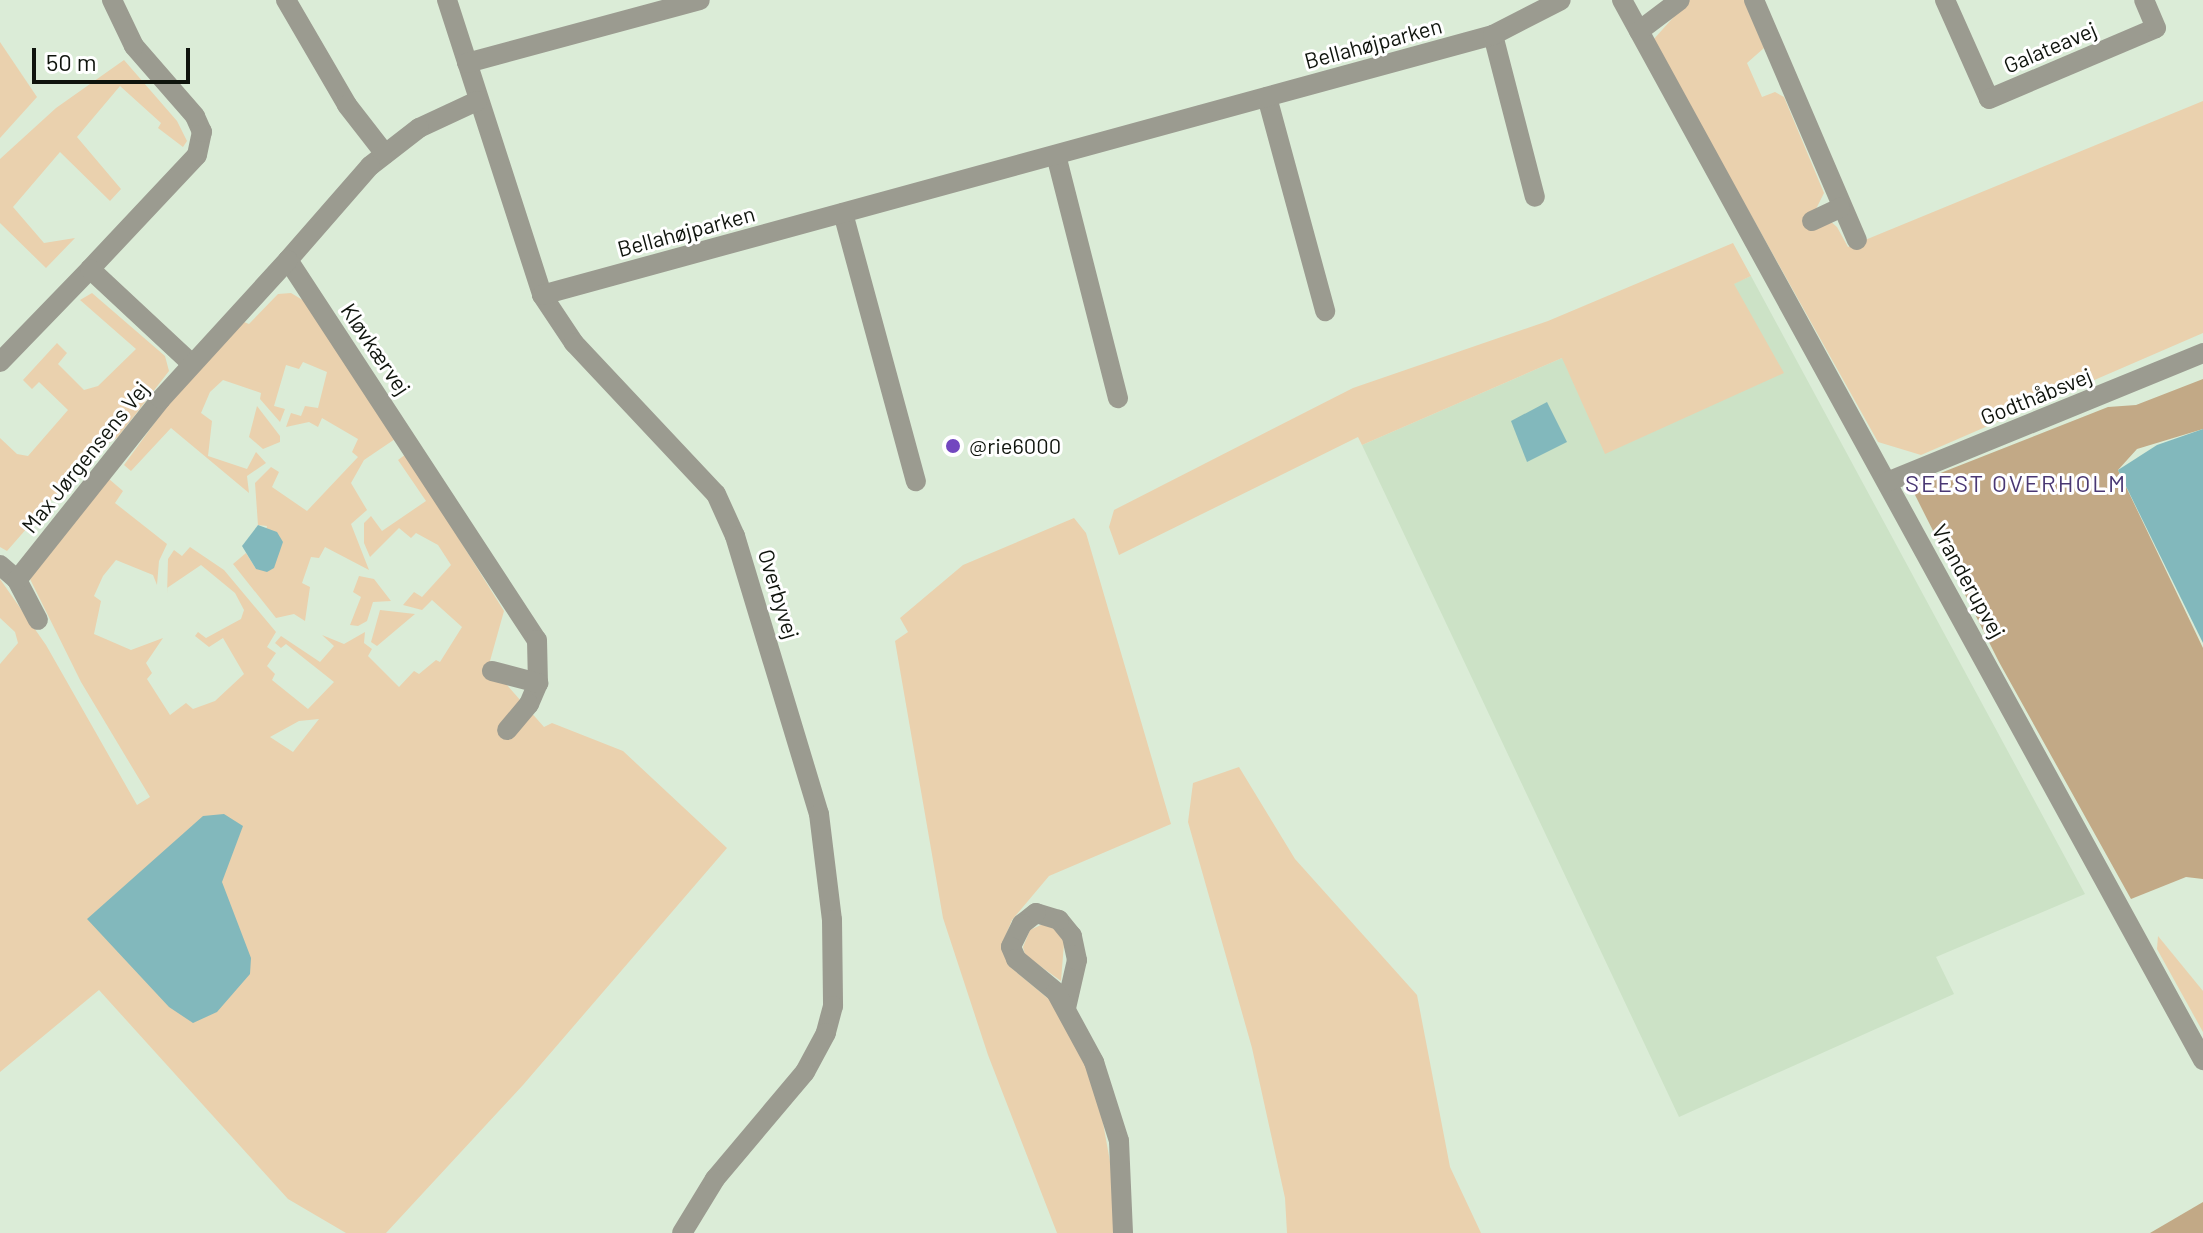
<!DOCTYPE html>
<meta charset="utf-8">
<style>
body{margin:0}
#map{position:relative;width:2203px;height:1233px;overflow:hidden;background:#dbecd7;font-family:Barlow,sans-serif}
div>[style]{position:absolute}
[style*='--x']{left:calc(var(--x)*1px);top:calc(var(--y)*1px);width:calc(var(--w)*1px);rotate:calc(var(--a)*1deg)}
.built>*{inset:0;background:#cce2c6}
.green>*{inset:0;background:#ead1ae}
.forest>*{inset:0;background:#c2a986}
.water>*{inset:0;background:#82b8bc}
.minor>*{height:20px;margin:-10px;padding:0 10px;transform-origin:10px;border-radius:10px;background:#9b9b90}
.dots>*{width:22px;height:22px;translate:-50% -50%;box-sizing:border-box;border:4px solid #fff;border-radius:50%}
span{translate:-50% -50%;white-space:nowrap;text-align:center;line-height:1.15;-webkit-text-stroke:6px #fff;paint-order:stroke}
.street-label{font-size:22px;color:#0f140d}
.poi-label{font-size:22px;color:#0f140d}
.left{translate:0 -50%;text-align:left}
.neighbourhood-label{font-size:24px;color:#4a3874;letter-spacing:2px}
.scale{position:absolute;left:32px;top:48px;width:158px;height:36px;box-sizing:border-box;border:4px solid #0f140d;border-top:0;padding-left:10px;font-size:24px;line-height:28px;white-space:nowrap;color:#0f140d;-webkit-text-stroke:6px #fff;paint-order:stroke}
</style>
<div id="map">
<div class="built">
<div style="clip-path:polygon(1751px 276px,2085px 894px,1936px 957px,1954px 994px,1679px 1117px,1362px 445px)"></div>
</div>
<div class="green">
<div style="clip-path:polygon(1689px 0,1744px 0,1764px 48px,1747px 63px,1762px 97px,1775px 92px,1784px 97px,1824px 193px,1816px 209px,1837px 227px,1848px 247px,2203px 101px,2203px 333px,1921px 455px,1878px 442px,1653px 40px)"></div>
<div style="clip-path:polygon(0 42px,37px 97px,0 138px)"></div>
<div style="clip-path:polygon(124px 60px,177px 121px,187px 141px,183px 147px,158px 128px,161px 123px,120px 86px,77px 137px,121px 189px,110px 201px,60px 152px,13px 207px,44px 243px,75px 238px,46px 268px,0 223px,0 159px,56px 108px)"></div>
<div style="clip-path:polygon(1733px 243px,1751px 276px,1734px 284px,1784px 373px,1605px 454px,1562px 358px,1362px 445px,1358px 437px,1119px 555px,1109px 527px,1114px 510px,1353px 388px,1548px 321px)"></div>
<div style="clip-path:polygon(92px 293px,165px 356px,169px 371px,118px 437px,90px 456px,7px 551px,0 547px,0 438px,17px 454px,28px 456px,68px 410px,39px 382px,32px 389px,23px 380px,57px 343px,67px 353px,58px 364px,84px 390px,98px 386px,136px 349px,80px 300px)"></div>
<div style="clip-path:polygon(291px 293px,306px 302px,395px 439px,364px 460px,351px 483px,367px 510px,351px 524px,369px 570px,325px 547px,319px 558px,311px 557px,302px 583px,310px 587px,305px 621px,294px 614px,276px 618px,233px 564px,246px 553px,256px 569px,267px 526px,258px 525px,255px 483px,271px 467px,279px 472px,272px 487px,307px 511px,358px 457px,352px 452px,358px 439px,322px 418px,318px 427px,309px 422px,286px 427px,291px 413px,301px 416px,305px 406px,318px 408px,327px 372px,303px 362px,299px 369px,286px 365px,274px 406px,285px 409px,280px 422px,260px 399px,261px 393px,223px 380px,210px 392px,201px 413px,212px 421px,208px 456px,247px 469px,256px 452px,266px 463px,247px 476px,249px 493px,171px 428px,131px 471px,124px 465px,177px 392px,244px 322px,249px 324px,278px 294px)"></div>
<div style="clip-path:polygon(257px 406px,280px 436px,280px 442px,263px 449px,249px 437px)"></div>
<div style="clip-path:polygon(evenodd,406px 454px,504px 611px,490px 661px,507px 685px,544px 727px,552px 723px,623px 751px,727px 848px,523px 1085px,386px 1233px,346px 1233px,288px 1199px,99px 990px,0 1072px,0 664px,18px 643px,15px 632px,0 618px,0 579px,46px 645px,137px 805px,150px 797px,81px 682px,30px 579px,109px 479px,123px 491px,115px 503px,167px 544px,159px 561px,157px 585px,153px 575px,116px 560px,103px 576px,94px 596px,101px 601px,94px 634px,131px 650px,163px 638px,146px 663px,152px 673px,147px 679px,170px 715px,186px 703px,193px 709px,215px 701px,244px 674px,223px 638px,209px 647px,195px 636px,198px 632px,206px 638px,241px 619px,244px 610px,235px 593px,201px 565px,167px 588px,167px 594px,168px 559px,174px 550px,182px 556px,190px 547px,224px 570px,276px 632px,267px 647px,276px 653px,267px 666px,275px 674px,272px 680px,308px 709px,334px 682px,286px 644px,281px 648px,275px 643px,281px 636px,320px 662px,334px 646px,322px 635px,344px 644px,365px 632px,364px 643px,372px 649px,368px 656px,399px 687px,414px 671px,419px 674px,436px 660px,440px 662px,462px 627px,432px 600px,422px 610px,403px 605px,414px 592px,422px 597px,451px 565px,438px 545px,416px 533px,411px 538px,399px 528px,370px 557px,364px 543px,364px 523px,371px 516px,382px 531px,426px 501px,398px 460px,406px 454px,319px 719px,293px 752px,270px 737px,299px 721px,319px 719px)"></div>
<div style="clip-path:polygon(1074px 518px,1086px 533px,1171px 824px,1049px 876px,1012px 920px,1003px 942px,1008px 965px,1051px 1001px,1084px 1061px,1100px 1106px,1114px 1184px,1114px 1233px,1057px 1233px,988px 1055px,943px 918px,895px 641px,908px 632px,900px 618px,963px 565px)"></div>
<div style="clip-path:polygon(359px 576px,374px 579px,391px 601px,373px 602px,367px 621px,358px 626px,350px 625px,361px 597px,353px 592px)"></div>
<div style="clip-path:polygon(380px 610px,415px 614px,377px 646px,371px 642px)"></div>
<div style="clip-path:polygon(1239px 767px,1295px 859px,1417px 995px,1450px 1167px,1481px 1233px,1287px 1233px,1285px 1198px,1252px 1048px,1188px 822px,1193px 783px)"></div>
<div style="clip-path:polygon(1043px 924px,1059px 931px,1064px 943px,1061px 981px,1025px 955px,1023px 947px,1030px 930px)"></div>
<div style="clip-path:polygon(2158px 936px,2203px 991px,2203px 1032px,2157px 949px)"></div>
</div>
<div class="forest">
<div style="clip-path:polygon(2203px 379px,2203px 429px,2137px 449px,2118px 470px,2203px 648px,2203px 879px,2186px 877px,2131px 899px,1999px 662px,1910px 485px,2108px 407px,2136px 405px)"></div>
<div style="clip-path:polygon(2203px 1202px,2203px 1233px,2150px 1233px)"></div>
</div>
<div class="water">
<div style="clip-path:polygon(1547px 402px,1567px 442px,1527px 462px,1511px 421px)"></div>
<div style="clip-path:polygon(2203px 429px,2203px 643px,2118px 470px,2157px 445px)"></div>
<div style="clip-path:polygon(258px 525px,277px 532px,283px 542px,274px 568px,267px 572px,256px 569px,242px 546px)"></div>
<div style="clip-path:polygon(224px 814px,243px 826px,222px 882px,251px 958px,250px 974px,217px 1012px,193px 1023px,169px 1007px,87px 919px,203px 816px)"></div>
</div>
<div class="minor">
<div style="--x:286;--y:0;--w:121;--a:59.8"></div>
<div style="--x:347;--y:105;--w:62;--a:52.2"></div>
<div style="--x:447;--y:0;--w:310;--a:72.1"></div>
<div style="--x:542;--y:295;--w:58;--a:56.3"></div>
<div style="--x:574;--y:343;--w:207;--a:46.8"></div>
<div style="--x:716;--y:494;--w:46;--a:65.7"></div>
<div style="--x:735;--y:536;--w:290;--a:73.2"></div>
<div style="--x:819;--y:814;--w:107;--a:83"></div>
<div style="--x:832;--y:920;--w:86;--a:89.3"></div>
<div style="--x:833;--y:1006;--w:28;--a:105"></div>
<div style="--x:826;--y:1033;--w:44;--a:118.3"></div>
<div style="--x:805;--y:1072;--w:140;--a:130.1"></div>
<div style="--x:715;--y:1179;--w:63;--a:121.4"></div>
<div style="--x:1622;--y:0;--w:1209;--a:61.27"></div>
<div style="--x:1754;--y:0;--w:261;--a:66.8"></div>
<div style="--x:1945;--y:0;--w:108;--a:66"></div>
<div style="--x:1989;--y:99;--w:181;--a:-23"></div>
<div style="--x:2156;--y:28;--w:30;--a:-113"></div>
<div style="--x:1639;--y:31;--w:51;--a:-37.1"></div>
<div style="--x:1493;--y:35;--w:167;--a:75.5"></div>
<div style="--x:467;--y:63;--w:241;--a:-15.1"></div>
<div style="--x:1267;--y:97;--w:222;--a:74.8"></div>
<div style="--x:477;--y:101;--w:64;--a:155"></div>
<div style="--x:419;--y:128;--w:62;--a:142.2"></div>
<div style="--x:370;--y:166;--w:125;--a:131.1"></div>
<div style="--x:288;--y:260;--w:454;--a:56.8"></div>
<div style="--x:537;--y:640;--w:43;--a:88.7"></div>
<div style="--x:538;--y:683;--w:23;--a:113"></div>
<div style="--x:529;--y:704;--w:34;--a:130"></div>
<div style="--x:1056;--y:155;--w:251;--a:75.7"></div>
<div style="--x:843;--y:213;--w:278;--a:74.8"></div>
<div style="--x:1812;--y:221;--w:31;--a:-25"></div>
<div style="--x:90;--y:269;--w:156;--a:-46.8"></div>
<div style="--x:197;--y:155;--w:24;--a:-78"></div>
<div style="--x:202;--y:132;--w:17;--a:-114"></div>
<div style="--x:195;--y:116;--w:93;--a:-131.1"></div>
<div style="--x:134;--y:46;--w:51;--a:-115.6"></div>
<div style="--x:542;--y:295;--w:986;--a:-15.29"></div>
<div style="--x:1493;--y:35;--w:76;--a:-27.2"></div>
<div style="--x:0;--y:362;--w:129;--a:-45.9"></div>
<div style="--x:90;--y:269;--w:139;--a:43"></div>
<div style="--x:1887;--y:482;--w:341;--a:-22.2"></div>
<div style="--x:0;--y:565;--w:23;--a:41"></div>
<div style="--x:17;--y:580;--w:45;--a:62.3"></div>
<div style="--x:17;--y:580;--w:231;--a:-51.5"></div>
<div style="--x:161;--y:399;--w:188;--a:-47.6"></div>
<div style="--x:492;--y:671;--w:48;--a:14.6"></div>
<div style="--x:1066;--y:1008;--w:49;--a:-77.1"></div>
<div style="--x:1077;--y:960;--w:25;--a:-102"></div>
<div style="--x:1072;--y:936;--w:21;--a:-129"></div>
<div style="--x:1059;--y:920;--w:24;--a:-163"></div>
<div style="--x:1036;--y:913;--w:18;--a:142"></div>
<div style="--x:1022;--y:924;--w:25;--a:116"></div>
<div style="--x:1011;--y:947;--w:13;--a:67"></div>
<div style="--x:1016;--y:959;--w:52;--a:39.5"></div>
<div style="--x:1056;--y:992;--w:80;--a:61.5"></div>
<div style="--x:1094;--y:1062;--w:83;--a:72.4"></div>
<div style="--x:1119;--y:1141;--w:92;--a:87.5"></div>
</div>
<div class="dots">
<div style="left:953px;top:446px;background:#7247bf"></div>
</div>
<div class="street-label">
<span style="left:1373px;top:43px;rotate:-15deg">Bellahøjparken</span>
<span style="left:2050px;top:47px;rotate:-23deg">Galateavej</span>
<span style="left:686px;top:231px;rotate:-15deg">Bellahøjparken</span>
<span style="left:376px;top:349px;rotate:56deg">Kløvkærvej</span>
<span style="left:2036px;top:396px;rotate:-22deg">Godthåbsvej</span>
<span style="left:85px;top:457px;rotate:-51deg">Max Jørgensens Vej</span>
<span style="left:1969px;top:581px;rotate:61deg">Vranderupvej</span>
<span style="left:779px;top:594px;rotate:73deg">Overbyvej</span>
</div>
<div class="poi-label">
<span class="left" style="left:969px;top:446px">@rie6000</span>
</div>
<div class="neighbourhood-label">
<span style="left:2016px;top:483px">SEEST OVERHOLM</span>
</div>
<div class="scale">50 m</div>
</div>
